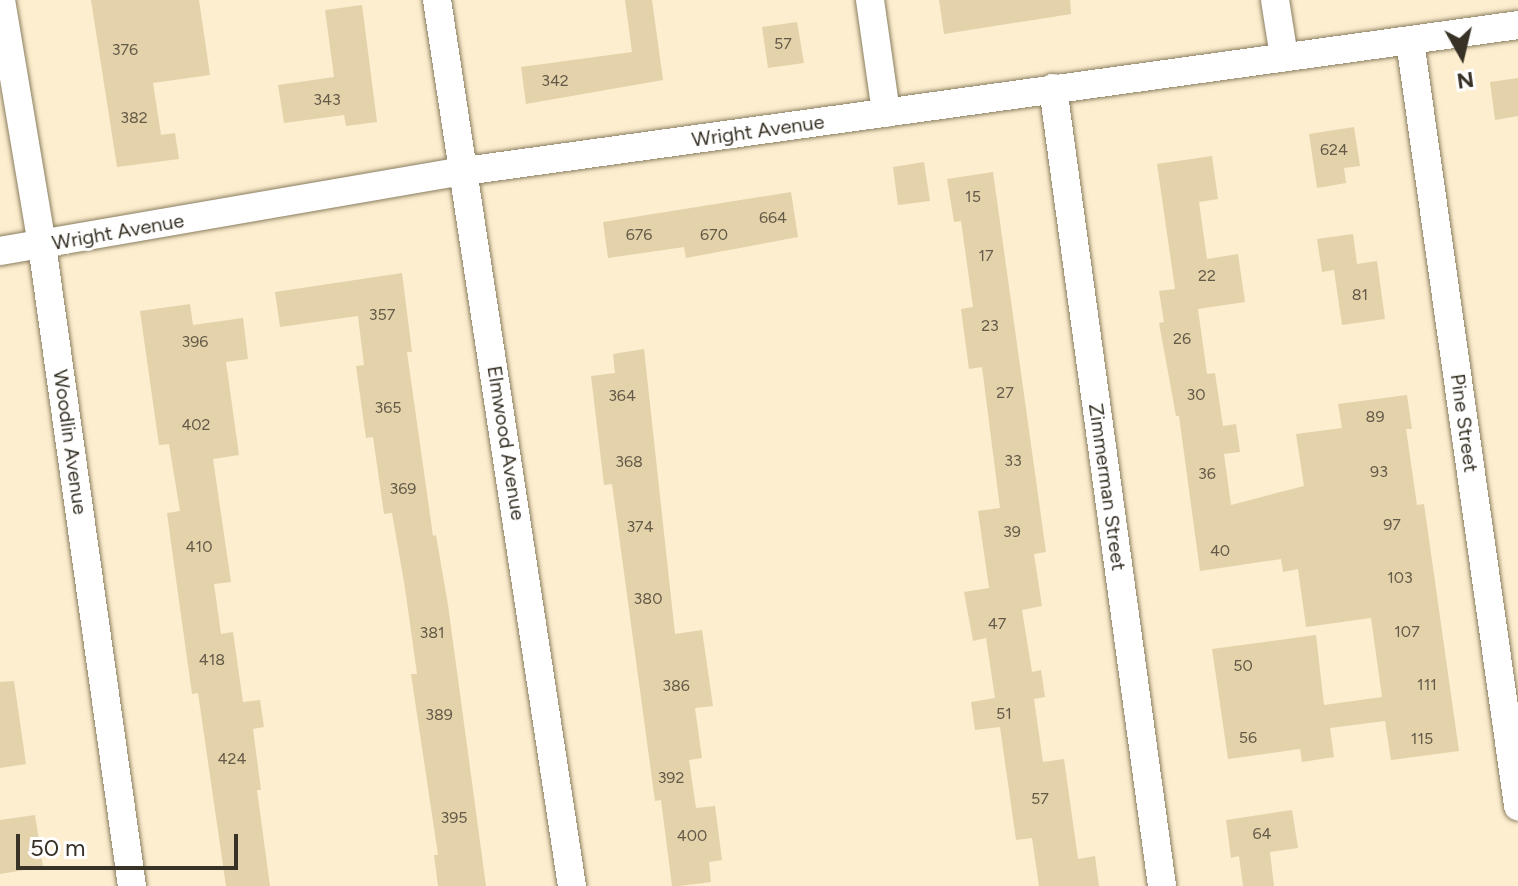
<!DOCTYPE html>
<style>
body{margin:0}
#map{position:relative;width:1518px;height:886px;overflow:hidden;background:#fceece;font-family:Figtree,sans-serif}
div>[style]{position:absolute}
[style*='--x']{left:calc(var(--x)*1px);top:calc(var(--y)*1px);width:calc(var(--w)*1px);rotate:calc(var(--a)*1deg)}
.building>*{inset:0;background:#e4d2ab}
.roads{filter:drop-shadow(0 0 2px #8a7d60) drop-shadow(0 0 2px #8a7d60)}
.minor>*{height:28px;margin:-14px;padding:0 14px;transform-origin:14px;border-radius:14px;background:#fff}
span{translate:-50% -50%;white-space:nowrap;text-align:center;line-height:1.15;-webkit-text-stroke:6px #fff;paint-order:stroke}
.number-label{font-size:16px;color:#635a47}
.number-label span{-webkit-text-stroke-width:0}
.street-label{font-size:20px;color:#383226}
.north{position:absolute;left:1422px;top:16px;width:80px;height:80px;-webkit-text-stroke:6px #fff;paint-order:stroke;rotate:172deg;font-size:22px;font-weight:700;line-height:32px;text-align:center;color:#383226}
.north::after{content:'';display:block;margin:auto;width:28px;height:36px;background:#383226;clip-path:polygon(50% 0,100% 100%,50% 72%,0 100%)}
.scale{position:absolute;left:16px;top:834px;width:222px;height:36px;box-sizing:border-box;border:4px solid #383226;border-top:0;padding-left:10px;font-size:24px;line-height:28px;white-space:nowrap;color:#383226;-webkit-text-stroke:6px #fff;paint-order:stroke}
</style>
<div id="map">
<div class="building">
<div style="clip-path:polygon(91px 0,199px 0,210px 75px,153px 83px,161px 135px,175px 133px,179px 159px,117px 167px)"></div>
<div style="clip-path:polygon(625px 0,652px 0,663px 80px,526px 104px,521px 67px,632px 52px)"></div>
<div style="clip-path:polygon(939px 0,1070px 0,1071px 14px,944px 34px)"></div>
<div style="clip-path:polygon(362px 5px,377px 122px,346px 126px,344px 115px,284px 123px,278px 85px,334px 77px,325px 10px)"></div>
<div style="clip-path:polygon(797px 22px,804px 63px,768px 68px,762px 27px)"></div>
<div style="clip-path:polygon(1518px 78px,1518px 116px,1495px 120px,1490px 82px)"></div>
<div style="clip-path:polygon(1354px 127px,1360px 166px,1344px 168px,1346px 183px,1317px 188px,1309px 134px)"></div>
<div style="clip-path:polygon(1212px 156px,1218px 199px,1199px 202px,1207px 259px,1238px 254px,1245px 302px,1198px 309px,1207px 374px,1215px 373px,1223px 426px,1236px 424px,1240px 452px,1224px 454px,1231px 505px,1304px 486px,1296px 434px,1342px 428px,1338px 404px,1407px 395px,1412px 429px,1406px 429px,1417px 505px,1424px 504px,1459px 751px,1391px 760px,1385px 721px,1330px 728px,1334px 757px,1302px 762px,1300px 749px,1228px 759px,1212px 649px,1316px 635px,1324px 705px,1382px 697px,1371px 618px,1306px 627px,1298px 569px,1283px 572px,1281px 559px,1200px 571px,1179px 416px,1176px 416px,1159px 323px,1164px 322px,1159px 291px,1175px 289px,1157px 164px)"></div>
<div style="clip-path:polygon(924px 162px,930px 201px,898px 205px,893px 167px)"></div>
<div style="clip-path:polygon(993px 172px,1046px 552px,1034px 554px,1042px 606px,1022px 610px,1032px 672px,1041px 670px,1045px 697px,1034px 699px,1043px 762px,1064px 759px,1078px 859px,1095px 856px,1099px 886px,1039px 886px,1032px 838px,1016px 840px,1000px 727px,975px 730px,971px 702px,995px 698px,986px 638px,973px 641px,964px 592px,989px 588px,978px 511px,1000px 508px,982px 367px,969px 369px,961px 309px,973px 307px,961px 221px,954px 222px,947px 179px)"></div>
<div style="clip-path:polygon(791px 192px,798px 237px,686px 258px,684px 247px,608px 258px,603px 222px)"></div>
<div style="clip-path:polygon(1353px 234px,1357px 264px,1377px 261px,1385px 319px,1342px 325px,1334px 270px,1322px 272px,1317px 239px)"></div>
<div style="clip-path:polygon(402px 273px,412px 352px,407px 352px,433px 536px,436px 535px,448px 605px,486px 886px,438px 886px,434px 855px,438px 855px,411px 674px,417px 674px,405px 588px,392px 513px,384px 514px,373px 437px,366px 438px,356px 366px,364px 365px,358px 316px,280px 327px,275px 292px)"></div>
<div style="clip-path:polygon(190px 304px,193px 325px,243px 318px,248px 359px,226px 362px,239px 455px,213px 459px,231px 582px,214px 584px,221px 634px,233px 632px,243px 702px,260px 700px,264px 727px,253px 729px,261px 790px,257px 790px,270px 886px,226px 886px,198px 693px,192px 694px,179px 601px,167px 513px,180px 511px,169px 444px,159px 445px,140px 311px)"></div>
<div style="clip-path:polygon(644px 349px,675px 634px,702px 630px,713px 706px,695px 708px,702px 758px,689px 760px,696px 808px,715px 806px,722px 860px,709px 862px,711px 882px,679px 886px,672px 886px,661px 800px,655px 801px,612px 484px,604px 485px,591px 376px,615px 373px,613px 354px)"></div>
<div style="clip-path:polygon(14px 681px,26px 764px,0 768px,0 682px)"></div>
<div style="clip-path:polygon(1292px 810px,1298px 848px,1270px 852px,1274px 886px,1243px 886px,1239px 856px,1231px 858px,1226px 820px)"></div>
<div style="clip-path:polygon(35px 815px,43px 867px,0 874px,0 820px)"></div>
</div>
<div class="roads">
<div class="minor">
<div style="--x:1;--y:0;--w:248;--a:80.5"></div>
<div style="--x:42;--y:245;--w:647;--a:82.01"></div>
<div style="--x:437;--y:0;--w:896;--a:81.34"></div>
<div style="--x:870;--y:0;--w:114;--a:81.9"></div>
<div style="--x:1275;--y:0;--w:58;--a:81"></div>
<div style="--x:1410;--y:41;--w:773;--a:81.96"></div>
<div style="--x:1053;--y:88;--w:805;--a:82.22"></div>
<div style="--x:0;--y:251;--w:472;--a:-9.8"></div>
<div style="--x:465;--y:171;--w:1063;--a:-7.89"></div>
</div>
</div>
<div class="number-label">
<span style="left:783px;top:44px">57</span>
<span style="left:125px;top:50px">376</span>
<span style="left:555px;top:81px">342</span>
<span style="left:327px;top:100px">343</span>
<span style="left:134px;top:118px">382</span>
<span style="left:1334px;top:150px">624</span>
<span style="left:973px;top:197px">15</span>
<span style="left:773px;top:218px">664</span>
<span style="left:639px;top:235px">676</span>
<span style="left:714px;top:235px">670</span>
<span style="left:986px;top:256px">17</span>
<span style="left:1207px;top:276px">22</span>
<span style="left:1360px;top:295px">81</span>
<span style="left:382px;top:315px">357</span>
<span style="left:990px;top:326px">23</span>
<span style="left:1182px;top:339px">26</span>
<span style="left:195px;top:342px">396</span>
<span style="left:1005px;top:393px">27</span>
<span style="left:1196px;top:395px">30</span>
<span style="left:622px;top:396px">364</span>
<span style="left:388px;top:408px">365</span>
<span style="left:1375px;top:417px">89</span>
<span style="left:196px;top:425px">402</span>
<span style="left:1013px;top:461px">33</span>
<span style="left:629px;top:462px">368</span>
<span style="left:1379px;top:472px">93</span>
<span style="left:1207px;top:474px">36</span>
<span style="left:403px;top:489px">369</span>
<span style="left:1392px;top:525px">97</span>
<span style="left:640px;top:527px">374</span>
<span style="left:1012px;top:532px">39</span>
<span style="left:199px;top:547px">410</span>
<span style="left:1220px;top:551px">40</span>
<span style="left:1400px;top:578px">103</span>
<span style="left:648px;top:599px">380</span>
<span style="left:997px;top:624px">47</span>
<span style="left:1407px;top:632px">107</span>
<span style="left:432px;top:633px">381</span>
<span style="left:212px;top:660px">418</span>
<span style="left:1243px;top:666px">50</span>
<span style="left:1427px;top:685px">111</span>
<span style="left:676px;top:686px">386</span>
<span style="left:1004px;top:714px">51</span>
<span style="left:439px;top:715px">389</span>
<span style="left:1248px;top:738px">56</span>
<span style="left:1422px;top:739px">115</span>
<span style="left:232px;top:759px">424</span>
<span style="left:671px;top:778px">392</span>
<span style="left:1040px;top:799px">57</span>
<span style="left:454px;top:818px">395</span>
<span style="left:1262px;top:834px">64</span>
<span style="left:692px;top:836px">400</span>
</div>
<div class="street-label">
<span style="left:758px;top:131px;rotate:-8deg">Wright Avenue</span>
<span style="left:118px;top:232px;rotate:-10deg">Wright Avenue</span>
<span style="left:1464px;top:423px;rotate:82deg">Pine Street</span>
<span style="left:70px;top:442px;rotate:82deg">Woodlin Avenue</span>
<span style="left:506px;top:443px;rotate:81deg">Elmwood Avenue</span>
<span style="left:1107px;top:487px;rotate:82deg">Zimmerman Street</span>
</div>
<div class="north">N</div>
<div class="scale">50 m</div>
</div>
